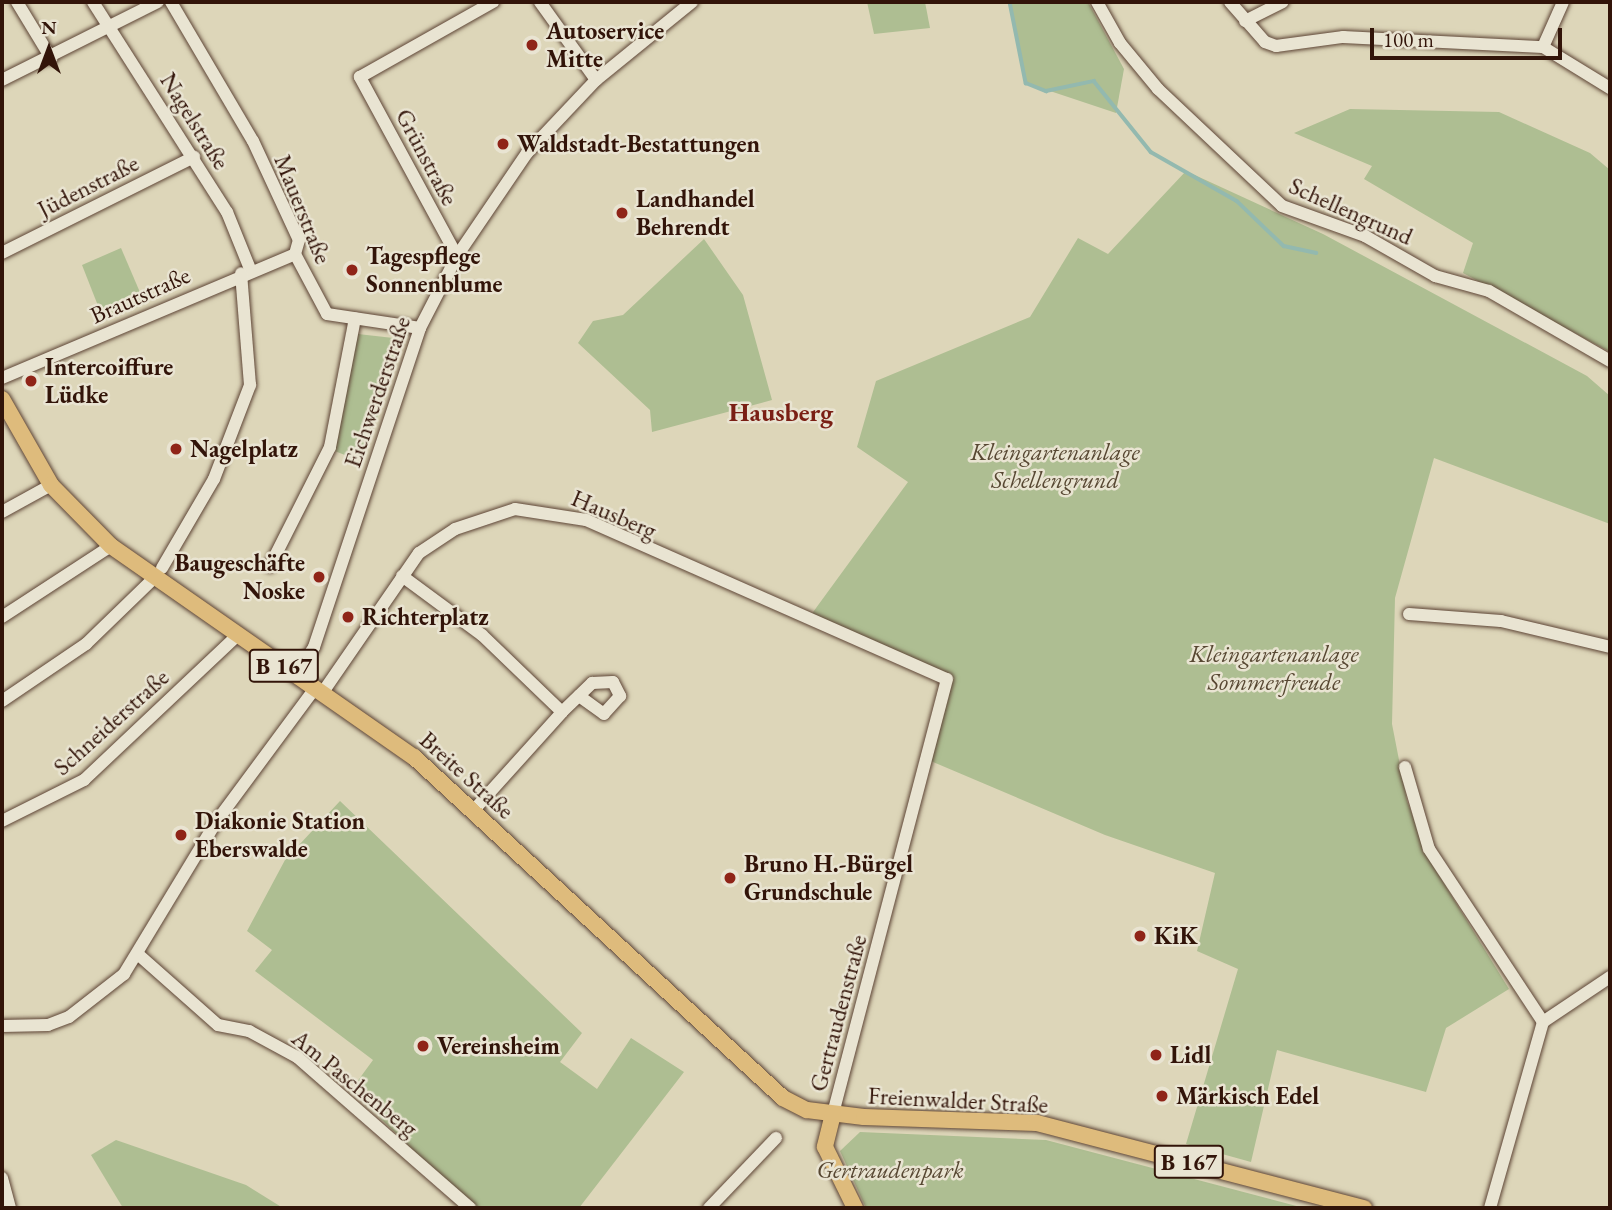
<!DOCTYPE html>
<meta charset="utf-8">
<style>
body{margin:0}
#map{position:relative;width:1612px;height:1210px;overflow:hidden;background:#ddd6b9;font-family:"EB Garamond",serif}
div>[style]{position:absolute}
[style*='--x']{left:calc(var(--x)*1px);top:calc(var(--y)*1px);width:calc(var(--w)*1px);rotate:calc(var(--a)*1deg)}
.green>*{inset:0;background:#aebe92}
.stream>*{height:3.5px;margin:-1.75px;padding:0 1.75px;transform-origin:1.75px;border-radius:1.75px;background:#93b9af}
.roads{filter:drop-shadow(0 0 2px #5d4435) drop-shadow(0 0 2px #5d4435)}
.minor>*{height:12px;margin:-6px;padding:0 6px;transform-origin:6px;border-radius:6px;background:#e9e4d2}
.major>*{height:16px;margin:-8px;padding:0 8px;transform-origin:8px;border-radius:8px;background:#debb7c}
.dots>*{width:19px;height:19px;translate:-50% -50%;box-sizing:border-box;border:4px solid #e9e4d2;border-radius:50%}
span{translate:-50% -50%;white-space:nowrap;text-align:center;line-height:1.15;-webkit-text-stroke:5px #e9e4d2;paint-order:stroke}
.shield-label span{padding:2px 5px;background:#e9e4d2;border:2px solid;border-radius:5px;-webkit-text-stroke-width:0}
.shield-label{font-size:23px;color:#321409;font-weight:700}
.poi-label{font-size:24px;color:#321409;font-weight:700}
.left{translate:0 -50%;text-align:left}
.right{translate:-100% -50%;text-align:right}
.street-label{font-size:24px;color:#321409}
.park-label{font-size:24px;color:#574732;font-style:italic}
.neighbourhood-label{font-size:26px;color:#7a1f14;font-weight:700}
.frame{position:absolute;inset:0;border:4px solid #321409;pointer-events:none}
.north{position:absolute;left:14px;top:14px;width:70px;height:70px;-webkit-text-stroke:5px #e9e4d2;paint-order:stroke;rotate:0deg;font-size:19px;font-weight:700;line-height:28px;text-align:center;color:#321409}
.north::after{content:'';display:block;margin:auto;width:24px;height:32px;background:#321409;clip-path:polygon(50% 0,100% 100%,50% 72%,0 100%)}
.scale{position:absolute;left:1370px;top:28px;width:192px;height:32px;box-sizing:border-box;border:4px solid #321409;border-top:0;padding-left:9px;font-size:21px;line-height:24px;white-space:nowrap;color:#321409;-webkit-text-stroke:5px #e9e4d2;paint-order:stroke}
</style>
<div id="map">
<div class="green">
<div style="clip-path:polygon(867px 2px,925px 2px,930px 28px,874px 34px)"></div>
<div style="clip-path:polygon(1010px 2px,1088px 2px,1124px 69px,1116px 113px,1026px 83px)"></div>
<div style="clip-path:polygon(1350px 109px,1499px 112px,1590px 153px,1610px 170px,1610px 352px,1463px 273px,1473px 243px,1364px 179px,1372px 166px,1294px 133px)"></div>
<div style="clip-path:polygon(1186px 171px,1323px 234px,1587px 376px,1610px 396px,1610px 524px,1434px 458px,1395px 598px,1392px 724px,1407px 801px,1432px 864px,1509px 989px,1446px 1028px,1426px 1092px,1277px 1050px,1251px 1162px,1186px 1144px,1238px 969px,1197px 951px,1215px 873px,1105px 835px,926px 759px,947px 679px,808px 619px,908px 482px,857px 447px,876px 381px,1030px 317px,1078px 238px,1108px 254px)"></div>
<div style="clip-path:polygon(704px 239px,743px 295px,772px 400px,652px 432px,650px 410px,578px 343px,593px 321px,623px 315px)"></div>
<div style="clip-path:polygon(121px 248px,145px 304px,104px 321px,82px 265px)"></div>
<div style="clip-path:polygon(358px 334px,402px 339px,363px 462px,332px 450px)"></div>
<div style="clip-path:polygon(340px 801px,582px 1033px,560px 1062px,597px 1089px,631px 1038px,684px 1072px,579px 1208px,473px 1208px,351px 1090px,373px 1060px,255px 971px,272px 950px,247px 931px,285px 860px)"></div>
<div style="clip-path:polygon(860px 1132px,1046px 1140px,1304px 1208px,866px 1208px,840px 1151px)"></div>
<div style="clip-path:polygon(116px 1140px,246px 1185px,283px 1208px,123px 1208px,91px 1155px)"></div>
</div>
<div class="stream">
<div style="--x:1010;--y:2;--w:83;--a:78.8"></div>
<div style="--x:1026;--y:83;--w:22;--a:22"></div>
<div style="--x:1046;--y:91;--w:49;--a:-11.8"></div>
<div style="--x:1094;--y:81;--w:91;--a:51.2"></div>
<div style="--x:1151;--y:152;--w:99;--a:29.7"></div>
<div style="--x:1237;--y:201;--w:65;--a:43.8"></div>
<div style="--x:1284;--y:246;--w:33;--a:12"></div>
</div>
<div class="roads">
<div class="minor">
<div style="--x:17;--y:2;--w:66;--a:58.7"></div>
<div style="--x:93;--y:2;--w:249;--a:57.5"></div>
<div style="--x:227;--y:212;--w:61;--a:68"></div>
<div style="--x:171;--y:2;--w:161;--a:59.5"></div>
<div style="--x:253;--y:141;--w:109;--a:65.1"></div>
<div style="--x:299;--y:240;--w:15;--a:106"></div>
<div style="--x:540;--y:2;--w:96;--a:54.3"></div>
<div style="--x:1097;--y:2;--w:47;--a:60.7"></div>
<div style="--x:1120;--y:43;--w:60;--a:50.4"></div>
<div style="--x:1158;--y:89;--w:170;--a:43.3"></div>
<div style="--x:1282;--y:206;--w:88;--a:19.9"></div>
<div style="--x:1365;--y:236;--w:81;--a:29.7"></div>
<div style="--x:1435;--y:276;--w:56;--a:15.5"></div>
<div style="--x:1489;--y:291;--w:140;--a:30"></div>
<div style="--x:1230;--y:2;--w:53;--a:48.8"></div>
<div style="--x:1265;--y:42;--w:12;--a:20"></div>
<div style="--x:1276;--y:46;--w:68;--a:-7.7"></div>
<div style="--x:1343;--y:37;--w:200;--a:2.9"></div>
<div style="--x:1543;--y:47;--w:79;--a:31.5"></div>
<div style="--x:1245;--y:21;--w:42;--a:-26.6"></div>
<div style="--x:1543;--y:47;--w:49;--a:-66"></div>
<div style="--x:2;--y:80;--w:174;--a:-26.6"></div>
<div style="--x:2;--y:253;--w:215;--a:-26.6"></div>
<div style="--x:295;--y:254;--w:68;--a:61.9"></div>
<div style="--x:327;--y:314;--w:94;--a:8.6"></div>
<div style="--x:457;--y:256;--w:204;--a:-118.5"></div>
<div style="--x:360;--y:77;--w:153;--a:-29.4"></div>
<div style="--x:2;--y:378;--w:318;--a:-22.9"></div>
<div style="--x:2;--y:512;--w:56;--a:-28.9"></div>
<div style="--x:270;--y:566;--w:133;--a:-63.2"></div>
<div style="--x:330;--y:447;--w:131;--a:-79"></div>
<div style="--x:162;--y:568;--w:103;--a:-59.7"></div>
<div style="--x:214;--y:479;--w:101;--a:-69"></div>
<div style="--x:250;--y:385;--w:112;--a:-94.6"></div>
<div style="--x:402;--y:576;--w:99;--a:36.4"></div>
<div style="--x:482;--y:635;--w:111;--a:43.9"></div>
<div style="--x:1409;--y:614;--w:92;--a:4.4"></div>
<div style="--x:1501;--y:621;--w:112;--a:13.4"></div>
<div style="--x:2;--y:617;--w:130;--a:-33.1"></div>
<div style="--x:296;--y:674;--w:32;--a:-56"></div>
<div style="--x:314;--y:647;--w:336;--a:-71.6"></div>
<div style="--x:420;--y:328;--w:81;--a:-62.8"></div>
<div style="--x:457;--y:256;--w:125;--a:-55.8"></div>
<div style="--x:527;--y:153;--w:100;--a:-46.6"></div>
<div style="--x:596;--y:80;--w:124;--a:-39.1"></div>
<div style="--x:323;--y:692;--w:169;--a:-55.4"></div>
<div style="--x:419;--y:553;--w:43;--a:-33.7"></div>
<div style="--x:455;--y:529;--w:63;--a:-18.4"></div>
<div style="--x:515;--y:509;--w:72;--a:8.8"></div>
<div style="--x:586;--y:520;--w:394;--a:23.8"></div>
<div style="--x:947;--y:679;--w:450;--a:104.7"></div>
<div style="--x:2;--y:701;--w:102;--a:-34.2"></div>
<div style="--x:86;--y:644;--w:93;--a:-44.1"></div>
<div style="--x:1405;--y:767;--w:85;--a:73.7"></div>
<div style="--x:1429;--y:849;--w:207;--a:56.6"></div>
<div style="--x:473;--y:811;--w:133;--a:-48"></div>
<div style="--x:562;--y:712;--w:42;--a:-44"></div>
<div style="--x:592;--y:683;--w:21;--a:-3"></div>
<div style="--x:613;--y:682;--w:16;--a:63"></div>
<div style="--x:620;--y:696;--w:24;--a:132"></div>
<div style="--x:604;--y:714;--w:31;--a:-144"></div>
<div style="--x:2;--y:821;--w:92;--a:-26.6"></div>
<div style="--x:84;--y:780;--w:210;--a:-43.3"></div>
<div style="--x:140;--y:956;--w:104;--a:41.5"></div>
<div style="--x:218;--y:1025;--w:32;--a:11"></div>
<div style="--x:249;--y:1031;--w:55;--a:28.4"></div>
<div style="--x:297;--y:1057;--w:230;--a:41.1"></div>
<div style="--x:2;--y:1026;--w:46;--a:-1.2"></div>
<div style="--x:48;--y:1025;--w:22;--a:-21"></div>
<div style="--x:69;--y:1017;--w:70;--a:-38"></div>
<div style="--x:124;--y:974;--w:178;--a:-58.8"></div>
<div style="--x:216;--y:822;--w:168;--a:-53.5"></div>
<div style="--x:2;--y:1178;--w:31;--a:75"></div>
<div style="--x:709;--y:1208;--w:97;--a:-46.3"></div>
<div style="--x:1490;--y:1208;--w:193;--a:-74.1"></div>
<div style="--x:1543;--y:1022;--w:81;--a:-33.9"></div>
</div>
<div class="major">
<div style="--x:2;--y:399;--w:99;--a:60.3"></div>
<div style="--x:51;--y:485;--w:86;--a:45.5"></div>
<div style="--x:111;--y:546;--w:369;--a:34.9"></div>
<div style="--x:414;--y:757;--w:502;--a:42.74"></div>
<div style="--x:783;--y:1098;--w:27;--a:27"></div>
<div style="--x:807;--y:1110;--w:57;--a:7"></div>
<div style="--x:864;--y:1117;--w:173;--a:2"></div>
<div style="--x:1037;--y:1123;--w:338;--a:14.6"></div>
<div style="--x:833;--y:1114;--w:34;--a:104"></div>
<div style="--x:825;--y:1147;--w:68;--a:63.8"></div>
</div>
</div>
<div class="dots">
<div style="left:532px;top:45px;background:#8f2418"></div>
<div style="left:503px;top:144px;background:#8f2418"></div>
<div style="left:622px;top:213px;background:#8f2418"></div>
<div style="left:352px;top:270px;background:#8f2418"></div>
<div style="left:31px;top:381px;background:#8f2418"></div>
<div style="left:176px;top:449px;background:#8f2418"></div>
<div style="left:319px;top:577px;background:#8f2418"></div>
<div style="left:348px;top:617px;background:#8f2418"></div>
<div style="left:181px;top:835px;background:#8f2418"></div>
<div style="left:730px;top:878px;background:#8f2418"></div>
<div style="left:1140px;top:936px;background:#8f2418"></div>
<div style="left:423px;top:1046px;background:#8f2418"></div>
<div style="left:1156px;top:1055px;background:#8f2418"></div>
<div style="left:1162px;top:1096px;background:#8f2418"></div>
</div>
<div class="shield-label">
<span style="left:284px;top:666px">B 167</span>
<span style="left:1189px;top:1162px">B 167</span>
</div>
<div class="poi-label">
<span class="left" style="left:546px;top:45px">Autoservice<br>Mitte</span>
<span class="left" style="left:517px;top:144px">Waldstadt-Bestattungen</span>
<span class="left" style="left:636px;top:213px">Landhandel<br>Behrendt</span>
<span class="left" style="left:366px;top:270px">Tagespflege<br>Sonnenblume</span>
<span class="left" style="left:45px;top:381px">Intercoiffure<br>Lüdke</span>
<span class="left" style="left:190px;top:449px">Nagelplatz</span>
<span class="right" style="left:305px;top:577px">Baugeschäfte<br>Noske</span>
<span class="left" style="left:362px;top:617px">Richterplatz</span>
<span class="left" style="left:195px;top:835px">Diakonie Station<br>Eberswalde</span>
<span class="left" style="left:744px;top:878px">Bruno H.-Bürgel<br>Grundschule</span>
<span class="left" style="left:1154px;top:936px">KiK</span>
<span class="left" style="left:437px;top:1046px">Vereinsheim</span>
<span class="left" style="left:1170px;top:1055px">Lidl</span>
<span class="left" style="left:1176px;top:1096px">Märkisch Edel</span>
</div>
<div class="street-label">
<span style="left:195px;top:121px;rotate:58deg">Nagelstraße</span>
<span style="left:427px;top:157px;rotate:62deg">Grünstraße</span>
<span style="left:88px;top:186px;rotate:-27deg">Jüdenstraße</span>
<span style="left:303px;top:209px;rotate:68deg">Mauerstraße</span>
<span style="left:1351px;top:211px;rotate:24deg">Schellengrund</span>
<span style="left:140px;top:295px;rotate:-24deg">Brautstraße</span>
<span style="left:377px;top:392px;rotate:-71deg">Eichwerderstraße</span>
<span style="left:614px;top:514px;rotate:23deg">Hausberg</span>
<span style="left:111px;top:722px;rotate:-42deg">Schneiderstraße</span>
<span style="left:467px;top:775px;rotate:42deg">Breite Straße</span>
<span style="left:838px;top:1013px;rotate:-75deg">Gertraudenstraße</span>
<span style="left:355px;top:1083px;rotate:39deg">Am Paschenberg</span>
<span style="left:958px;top:1100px;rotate:3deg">Freienwalder Straße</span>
</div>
<div class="park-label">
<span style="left:1055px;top:466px">Kleingartenanlage<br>Schellengrund</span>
<span style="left:1274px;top:668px">Kleingartenanlage<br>Sommerfreude</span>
<span style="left:890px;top:1170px">Gertraudenpark</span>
</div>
<div class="neighbourhood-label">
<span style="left:781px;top:413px">Hausberg</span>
</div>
<div class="frame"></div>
<div class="north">N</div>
<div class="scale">100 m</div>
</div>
